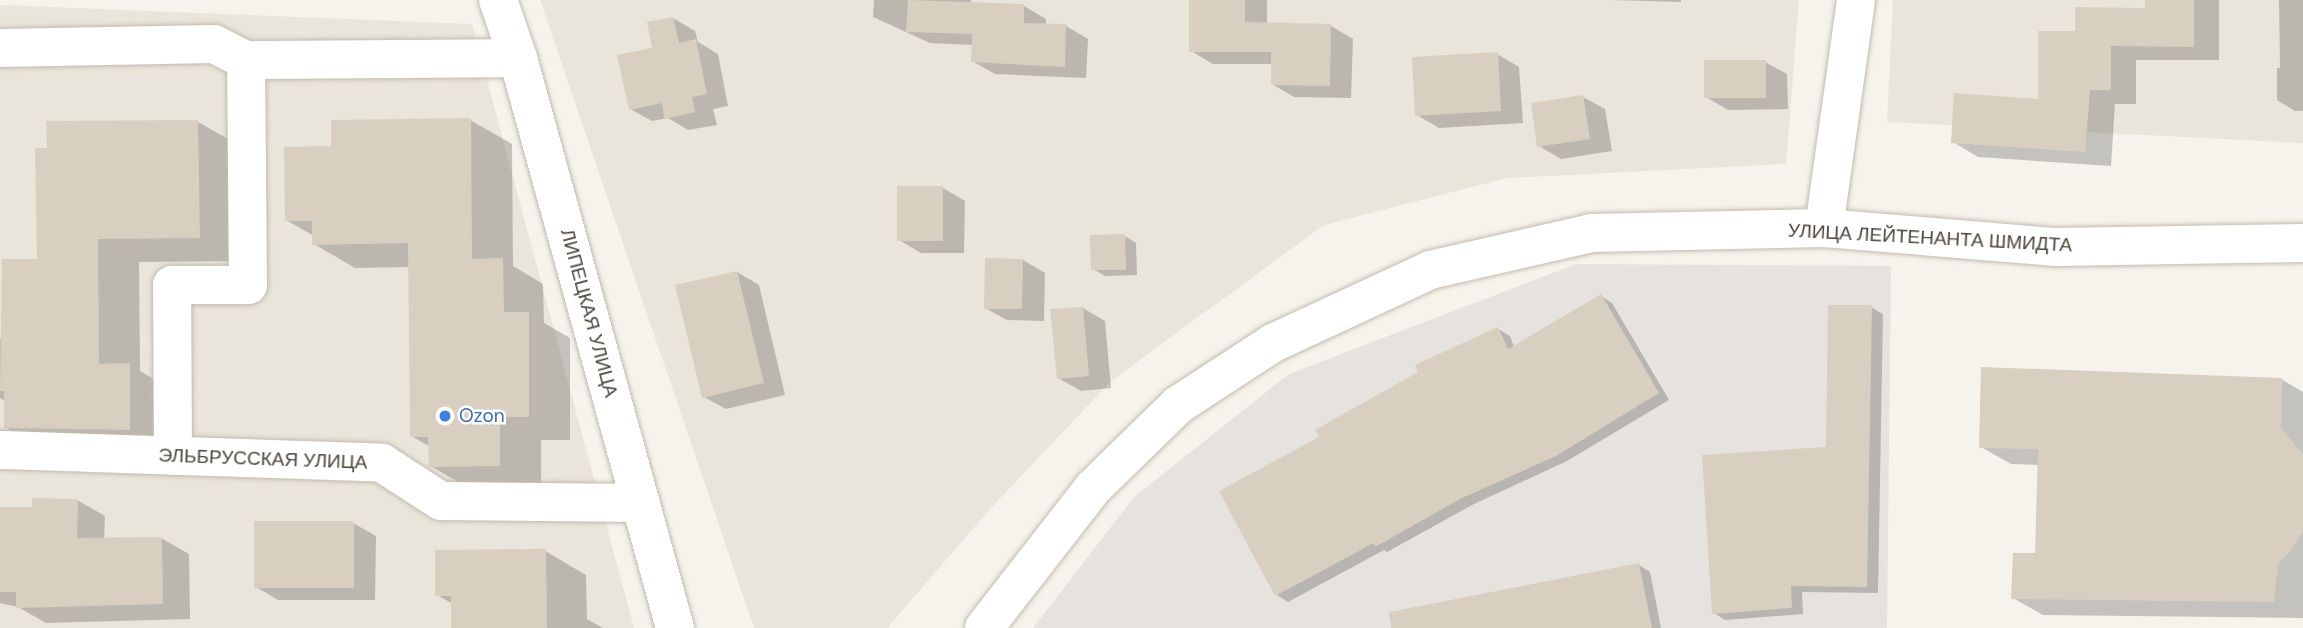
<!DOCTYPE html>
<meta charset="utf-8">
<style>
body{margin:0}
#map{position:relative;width:2303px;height:628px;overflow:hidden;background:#f6f3ec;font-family:"DM Sans",sans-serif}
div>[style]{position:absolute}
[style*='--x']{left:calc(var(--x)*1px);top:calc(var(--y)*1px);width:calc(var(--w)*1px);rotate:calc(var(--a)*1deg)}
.residential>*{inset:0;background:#eae5da}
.industrial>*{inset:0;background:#e6e2dd}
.shadow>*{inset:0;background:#0003}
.building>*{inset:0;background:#d8cfc1}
.roads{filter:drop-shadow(0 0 2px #c2bbae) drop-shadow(0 0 2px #c2bbae)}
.minor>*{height:38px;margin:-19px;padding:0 19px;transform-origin:19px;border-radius:19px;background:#fff}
.dots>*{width:19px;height:19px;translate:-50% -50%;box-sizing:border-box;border:4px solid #fff;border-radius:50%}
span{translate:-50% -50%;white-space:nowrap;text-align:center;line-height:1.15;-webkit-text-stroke:5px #fff;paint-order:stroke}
.street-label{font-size:19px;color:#4b4439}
.shop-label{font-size:19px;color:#366cbe}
.left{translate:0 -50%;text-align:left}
</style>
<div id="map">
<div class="residential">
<div style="clip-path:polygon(540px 0,1799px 0,1786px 164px,1507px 178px,1324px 225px,1111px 381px,992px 507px,887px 628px,754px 628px)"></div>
<div style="clip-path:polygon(1893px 0,2303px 0,2303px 143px,1887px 122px)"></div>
<div style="clip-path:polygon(0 5px,472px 24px,634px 628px,0 628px)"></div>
</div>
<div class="industrial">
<div style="clip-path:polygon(1576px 264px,1891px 266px,1887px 628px,1033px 628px,1134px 497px,1289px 374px)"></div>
</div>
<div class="shadow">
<div style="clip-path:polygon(874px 0,971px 0,971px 4px,1024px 6px,1046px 19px,1046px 25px,1066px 26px,1088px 39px,1086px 78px,995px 74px,972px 61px,973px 45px,930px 43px,873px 17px)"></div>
<div style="clip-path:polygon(1191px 0,1267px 0,1267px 24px,1331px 26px,1353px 39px,1351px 98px,1294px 97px,1272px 84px,1273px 64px,1213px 64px,1191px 51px)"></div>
<div style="clip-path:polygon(1612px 0,1681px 0,1681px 2px)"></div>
<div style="clip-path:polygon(2147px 0,2219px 0,2219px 60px,2136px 60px,2136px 104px,2115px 104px,2111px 166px,1978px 157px,1953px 142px,2039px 101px,2077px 33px,2147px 9px)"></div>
<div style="clip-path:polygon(2279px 0,2303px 0,2303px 111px,2295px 111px,2277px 100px,2277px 68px,2280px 68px)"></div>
<div style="clip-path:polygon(673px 18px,695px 31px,698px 42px,718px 54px,728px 106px,713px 109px,717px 125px,688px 130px,668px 118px,652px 121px,630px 109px,654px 50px)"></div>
<div style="clip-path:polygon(1497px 54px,1519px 67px,1523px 123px,1439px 128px,1417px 115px)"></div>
<div style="clip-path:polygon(1765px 62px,1787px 74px,1788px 109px,1728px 110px,1706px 97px)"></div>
<div style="clip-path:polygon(1583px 97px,1605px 109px,1612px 151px,1561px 159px,1539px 146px)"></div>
<div style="clip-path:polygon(470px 120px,512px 144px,513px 266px,543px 284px,544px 323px,570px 338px,570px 440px,541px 440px,541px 489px,470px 489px,429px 465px,429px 446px,411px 436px,410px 267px,355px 268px,314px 244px,314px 236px,286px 220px,333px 148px)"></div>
<div style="clip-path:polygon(198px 122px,239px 145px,240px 261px,139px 262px,140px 371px,171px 389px,171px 452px,47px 451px,5px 427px,5px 401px,0 398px,0 339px,4px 339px,38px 261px)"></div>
<div style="clip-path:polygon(899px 188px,943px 188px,965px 201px,964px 253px,921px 253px,899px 240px)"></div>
<div style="clip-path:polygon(1125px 236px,1136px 243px,1137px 275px,1105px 276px,1093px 269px)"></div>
<div style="clip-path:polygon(986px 260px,1023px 260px,1045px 273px,1044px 321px,1007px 320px,985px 308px)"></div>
<div style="clip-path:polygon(737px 272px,759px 285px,785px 395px,726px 409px,704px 397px)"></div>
<div style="clip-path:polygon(1601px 296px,1612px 303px,1669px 400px,1567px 461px,1474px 504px,1387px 552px,1384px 550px,1288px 602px,1277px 595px,1321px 438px,1498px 329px,1510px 336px,1514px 347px)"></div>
<div style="clip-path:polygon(1871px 307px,1883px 314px,1878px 593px,1802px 592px,1803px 614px,1725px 620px,1714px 613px,1827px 449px)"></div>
<div style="clip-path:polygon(1083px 308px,1105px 321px,1111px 388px,1081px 391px,1058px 378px)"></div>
<div style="clip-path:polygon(2281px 379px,2303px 392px,2303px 618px,2043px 615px,2013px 598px,2037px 555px,2039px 465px,2011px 464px,1981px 447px)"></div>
<div style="clip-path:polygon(77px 500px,105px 516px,104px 539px,161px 538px,189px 554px,190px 619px,46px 623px,18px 607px,0 603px,0 508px,34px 508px)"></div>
<div style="clip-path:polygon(353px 523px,376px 536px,375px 600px,278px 600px,256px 587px)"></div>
<div style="clip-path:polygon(545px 551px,586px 575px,587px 619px,603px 628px,453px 628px,453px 604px,437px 595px)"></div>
<div style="clip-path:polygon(1639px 565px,1650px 572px,1661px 628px,1392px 628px,1389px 614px)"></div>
</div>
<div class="building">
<div style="clip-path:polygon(908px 0,1024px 4px,1024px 23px,1066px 24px,1065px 67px,971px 62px,972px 34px,906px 32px)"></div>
<div style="clip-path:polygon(1189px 0,1245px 0,1245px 22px,1331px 24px,1330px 86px,1271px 85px,1271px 52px,1189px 52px)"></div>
<div style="clip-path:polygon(2145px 0,2194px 0,2194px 47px,2111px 46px,2111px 90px,2090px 90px,2085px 152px,1951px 143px,1954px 93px,2038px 99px,2038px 31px,2075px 31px,2075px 7px,2145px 8px)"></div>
<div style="clip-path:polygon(673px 17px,679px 43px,696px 39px,707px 94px,692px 97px,695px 112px,664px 119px,662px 103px,629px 110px,617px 55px,652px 48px,647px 22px)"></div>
<div style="clip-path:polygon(1498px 52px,1501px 111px,1415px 116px,1412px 57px)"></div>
<div style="clip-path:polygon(1704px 60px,1766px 60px,1766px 98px,1704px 98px)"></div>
<div style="clip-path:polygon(1583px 95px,1590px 139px,1537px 147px,1531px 103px)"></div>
<div style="clip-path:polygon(471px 118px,472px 259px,503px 258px,504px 312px,529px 312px,529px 417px,500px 417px,500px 466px,429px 467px,428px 437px,410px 437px,408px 243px,312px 245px,312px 221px,285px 221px,284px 147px,331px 146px,331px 120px)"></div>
<div style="clip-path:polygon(198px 120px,200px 238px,98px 239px,99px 364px,130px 363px,130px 430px,4px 428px,4px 391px,0 391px,2px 259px,37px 259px,35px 148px,47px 148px,46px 121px)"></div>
<div style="clip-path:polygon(897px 186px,943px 186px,943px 241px,897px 241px)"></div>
<div style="clip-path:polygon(1125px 234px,1126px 270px,1091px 270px,1090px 235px)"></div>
<div style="clip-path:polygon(985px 258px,1023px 259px,1022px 309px,984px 309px)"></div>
<div style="clip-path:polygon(737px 271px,764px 383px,702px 398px,675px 285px)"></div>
<div style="clip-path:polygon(1601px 294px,1659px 393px,1556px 456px,1462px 498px,1375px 547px,1374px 543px,1275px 596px,1219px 491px,1319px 437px,1315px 430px,1418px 372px,1415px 365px,1498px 327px,1508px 349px)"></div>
<div style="clip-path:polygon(1828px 305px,1872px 305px,1867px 587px,1791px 586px,1792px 608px,1712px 614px,1702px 455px,1826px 447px)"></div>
<div style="clip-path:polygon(1083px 307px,1089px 376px,1057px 379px,1050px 309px)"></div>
<div style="clip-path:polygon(1981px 367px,2282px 378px,2281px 428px,2303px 454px,2303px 531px,2289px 553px,2278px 563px,2274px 602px,2011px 599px,2013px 553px,2035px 553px,2038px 449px,1979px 448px)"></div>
<div style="clip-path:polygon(32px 498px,78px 499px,77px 538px,162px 537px,163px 604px,16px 608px,16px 592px,0 592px,0 507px,32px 507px)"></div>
<div style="clip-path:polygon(254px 521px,354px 521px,354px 588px,254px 588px)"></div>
<div style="clip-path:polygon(546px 549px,547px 628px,451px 628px,451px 596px,435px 596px,435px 550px)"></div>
<div style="clip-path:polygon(1639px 563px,1652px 628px,1391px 628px,1390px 612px)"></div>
</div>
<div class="roads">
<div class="minor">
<div style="--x:498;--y:0;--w:61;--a:71"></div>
<div style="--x:518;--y:58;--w:591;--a:74.6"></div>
<div style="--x:0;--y:48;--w:214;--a:-1.1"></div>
<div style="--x:214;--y:44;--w:36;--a:27"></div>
<div style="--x:1824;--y:228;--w:230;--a:-82"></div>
<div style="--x:0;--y:450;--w:382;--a:1.9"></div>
<div style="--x:382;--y:463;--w:70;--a:32.8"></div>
<div style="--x:441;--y:501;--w:200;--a:0.6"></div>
<div style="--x:173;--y:456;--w:171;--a:-90.3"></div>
<div style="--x:172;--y:285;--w:76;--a:0"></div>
<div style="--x:248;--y:285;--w:225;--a:-90.5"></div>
<div style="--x:246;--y:60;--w:272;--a:-0.4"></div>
<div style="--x:984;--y:628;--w:177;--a:-52.1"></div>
<div style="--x:1093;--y:488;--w:119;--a:-44.3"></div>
<div style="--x:1178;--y:405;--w:113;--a:-33.1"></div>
<div style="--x:1273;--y:343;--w:173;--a:-24.9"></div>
<div style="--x:1430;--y:270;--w:165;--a:-12.9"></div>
<div style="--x:1591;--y:233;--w:233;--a:-1.2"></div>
<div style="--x:1824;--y:228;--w:233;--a:4.7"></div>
<div style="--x:2056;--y:247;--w:247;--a:-0.9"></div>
</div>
</div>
<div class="dots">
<div style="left:445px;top:416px;background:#3f7fe0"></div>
</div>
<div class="street-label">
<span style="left:1930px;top:238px;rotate:3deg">УЛИЦА ЛЕЙТЕНАНТА ШМИДТА</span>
<span style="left:589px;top:313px;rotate:75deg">ЛИПЕЦКАЯ УЛИЦА</span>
<span style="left:263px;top:459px;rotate:2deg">ЭЛЬБРУССКАЯ УЛИЦА</span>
</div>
<div class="shop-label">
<span class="left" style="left:459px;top:416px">Ozon</span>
</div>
</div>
